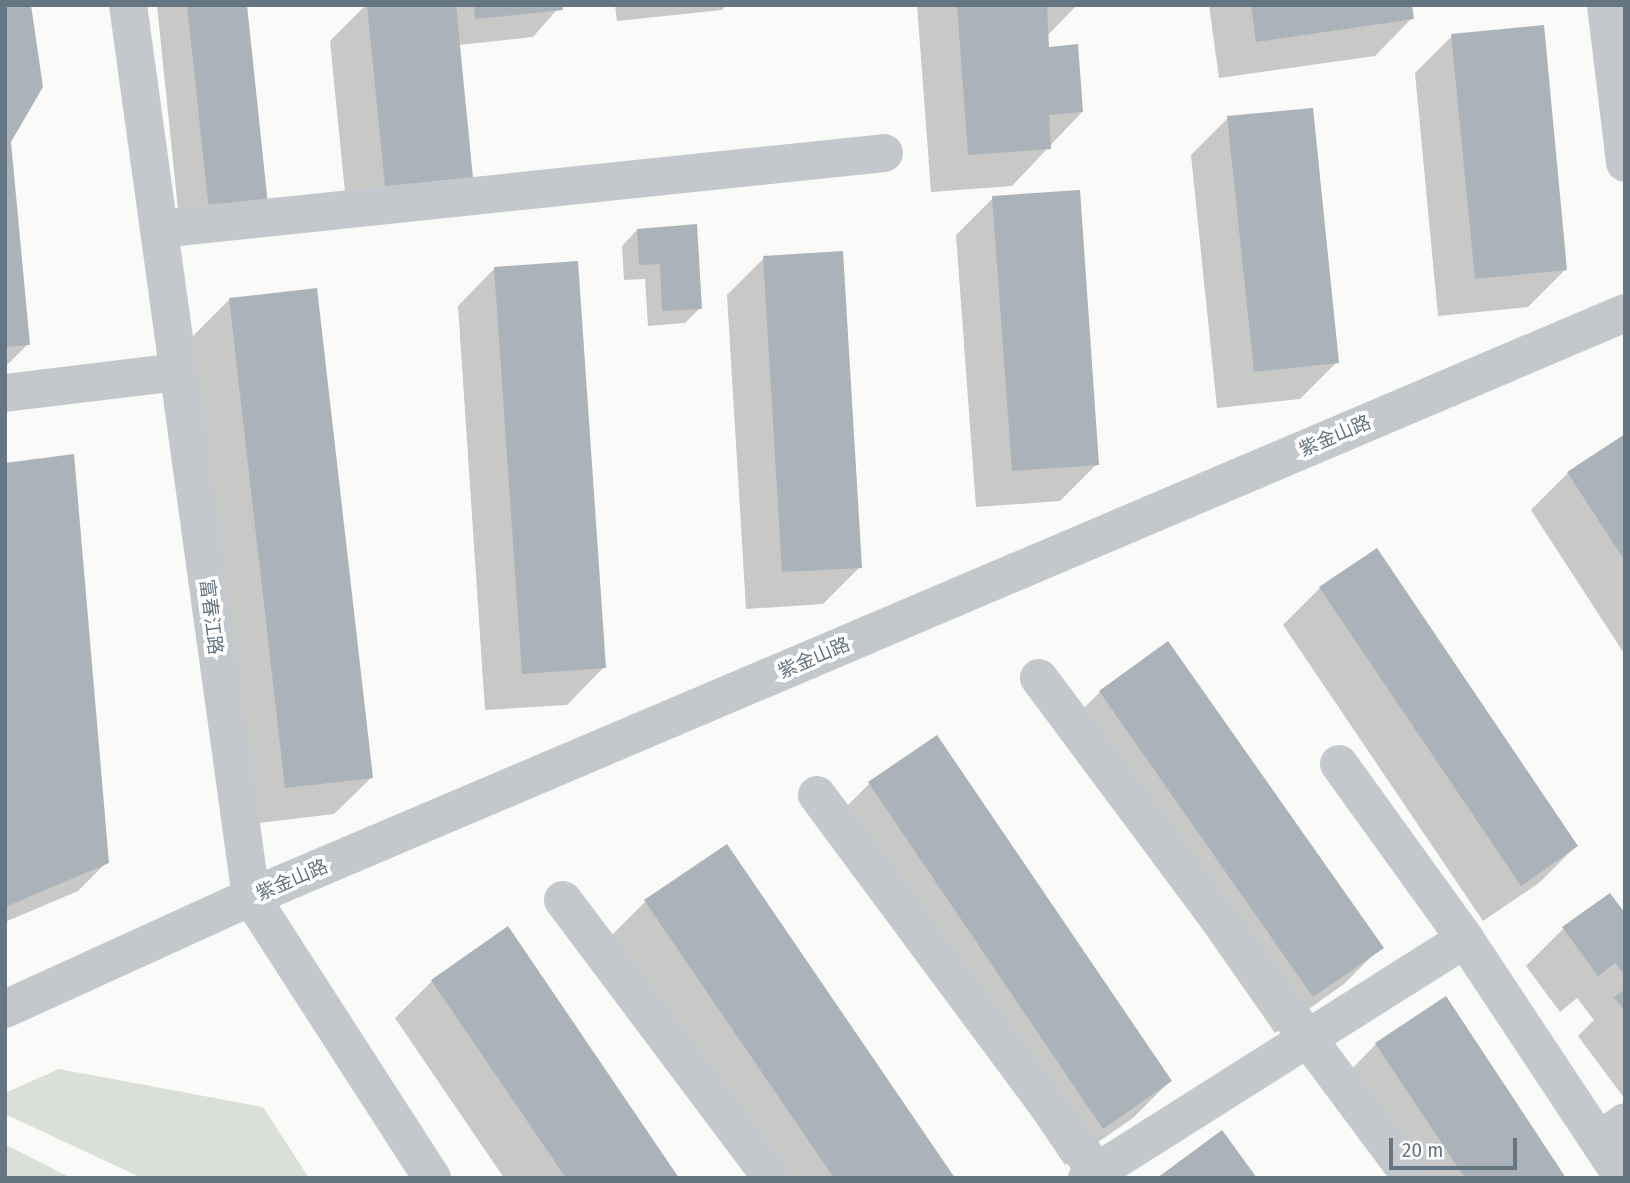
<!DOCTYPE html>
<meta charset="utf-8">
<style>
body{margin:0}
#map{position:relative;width:1630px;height:1183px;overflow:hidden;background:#fafaf8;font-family:"Fira Sans Condensed","Noto Sans SC",sans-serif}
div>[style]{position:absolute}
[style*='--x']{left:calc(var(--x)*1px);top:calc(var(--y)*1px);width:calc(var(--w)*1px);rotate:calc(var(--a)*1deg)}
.green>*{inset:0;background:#dadfd7}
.shadow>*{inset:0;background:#0003}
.building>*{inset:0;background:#aab3b9}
.minor>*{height:38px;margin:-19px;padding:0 19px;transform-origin:19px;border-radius:19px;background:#c3c8cc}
span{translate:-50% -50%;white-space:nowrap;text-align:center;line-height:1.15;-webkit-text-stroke:7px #fff;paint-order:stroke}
.street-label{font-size:19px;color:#657683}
.frame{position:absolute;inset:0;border:7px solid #657683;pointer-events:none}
.scale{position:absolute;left:1389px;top:1138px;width:128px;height:32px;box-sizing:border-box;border:4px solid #657683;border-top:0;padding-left:9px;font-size:21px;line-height:24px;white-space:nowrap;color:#657683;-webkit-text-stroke:5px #fff;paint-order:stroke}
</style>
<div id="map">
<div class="green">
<div style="clip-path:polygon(59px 1069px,263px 1107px,309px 1178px,142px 1178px,5px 1114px,5px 1093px)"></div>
<div style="clip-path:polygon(6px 1145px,71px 1178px,5px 1178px)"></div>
</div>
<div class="shadow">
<div style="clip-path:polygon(5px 5px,10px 142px,28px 344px,5px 367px)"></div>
<div style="clip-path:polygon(157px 5px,245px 5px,266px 205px,181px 239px)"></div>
<div style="clip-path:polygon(366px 5px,561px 5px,533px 37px,458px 45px,434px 214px,348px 223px,330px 41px)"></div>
<div style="clip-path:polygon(615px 5px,727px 5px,722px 10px,617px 21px)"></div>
<div style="clip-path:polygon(917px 5px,1077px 5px,1047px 36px,1048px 49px,1082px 112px,1012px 186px,931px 192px)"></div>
<div style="clip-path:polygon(1209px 5px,1410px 5px,1412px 18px,1375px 56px,1219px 78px)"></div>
<div style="clip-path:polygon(1452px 36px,1565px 270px,1528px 307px,1438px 316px,1415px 73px)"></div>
<div style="clip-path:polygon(1228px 118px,1337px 362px,1300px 399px,1217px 408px,1191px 155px)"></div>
<div style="clip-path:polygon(993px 198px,1097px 464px,1060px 501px,976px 507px,956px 235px)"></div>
<div style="clip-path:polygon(637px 230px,700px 308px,685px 323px,648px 326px,645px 279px,624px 280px,622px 246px)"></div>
<div style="clip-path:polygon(764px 258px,860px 567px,823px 604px,746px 609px,727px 295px)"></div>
<div style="clip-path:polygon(495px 268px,604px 667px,567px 705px,485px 710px,458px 306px)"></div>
<div style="clip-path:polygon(229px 300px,372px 777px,334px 814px,249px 824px,192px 337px)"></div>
<div style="clip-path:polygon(1625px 436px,1625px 655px,1531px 510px,1568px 473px)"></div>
<div style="clip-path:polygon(5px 464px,107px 862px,78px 891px,5px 922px)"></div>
<div style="clip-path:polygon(1320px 588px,1576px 846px,1539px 883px,1483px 921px,1283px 625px)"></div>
<div style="clip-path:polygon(1100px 692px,1381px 947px,1344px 984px,1275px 1033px,1063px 729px)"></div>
<div style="clip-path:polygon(937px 737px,1170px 1081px,1133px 1118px,1065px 1165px,832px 821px,869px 784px)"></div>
<div style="clip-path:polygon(1609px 895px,1625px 916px,1625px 1099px,1578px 1036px,1594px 1020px,1577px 998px,1560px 1012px,1526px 966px,1563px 929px)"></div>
<div style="clip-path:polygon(645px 902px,953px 1178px,771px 1178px,608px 939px)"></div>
<div style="clip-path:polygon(432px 981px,677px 1178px,504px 1178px,395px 1018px)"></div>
<div style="clip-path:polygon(1376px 1044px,1564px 1178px,1403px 1178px,1339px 1082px)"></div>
</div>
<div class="building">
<div style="clip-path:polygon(5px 5px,31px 5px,43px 87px,11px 142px,30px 345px,5px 347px)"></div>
<div style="clip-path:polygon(187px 5px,247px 5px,268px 205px,209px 211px)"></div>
<div style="clip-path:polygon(367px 5px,456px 5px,473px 178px,385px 186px)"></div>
<div style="clip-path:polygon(474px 5px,562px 5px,563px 10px,475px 19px)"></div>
<div style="clip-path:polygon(957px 5px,1047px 5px,1049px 47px,1078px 44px,1083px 112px,1049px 115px,1051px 149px,968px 155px)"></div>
<div style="clip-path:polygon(1251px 5px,1412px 5px,1414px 19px,1256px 42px)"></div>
<div style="clip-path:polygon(1544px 25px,1567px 270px,1475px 279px,1451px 34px)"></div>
<div style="clip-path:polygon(1313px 108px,1339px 363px,1254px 372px,1227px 116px)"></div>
<div style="clip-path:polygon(1080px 190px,1099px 465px,1012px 471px,992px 196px)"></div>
<div style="clip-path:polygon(697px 224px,702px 309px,662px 311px,660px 264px,639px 265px,637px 229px)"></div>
<div style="clip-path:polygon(843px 251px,862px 568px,782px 572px,763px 256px)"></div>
<div style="clip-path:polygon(578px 261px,606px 668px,522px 674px,494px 267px)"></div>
<div style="clip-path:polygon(317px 288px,373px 778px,285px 788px,229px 298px)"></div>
<div style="clip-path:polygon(1625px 434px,1625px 561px,1567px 472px)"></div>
<div style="clip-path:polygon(74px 454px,109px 863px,5px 907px,5px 463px)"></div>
<div style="clip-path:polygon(1377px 548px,1578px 846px,1521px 886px,1319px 587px)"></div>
<div style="clip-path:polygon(1168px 641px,1384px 948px,1313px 997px,1099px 691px)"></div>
<div style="clip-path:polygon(937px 735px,1172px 1081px,1103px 1129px,868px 782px)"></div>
<div style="clip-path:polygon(727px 844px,955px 1178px,834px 1178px,644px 900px)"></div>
<div style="clip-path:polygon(1610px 893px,1625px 913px,1625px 975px,1615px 963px,1598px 976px,1562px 927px)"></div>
<div style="clip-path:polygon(508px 926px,679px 1178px,566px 1178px,431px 980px)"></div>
<div style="clip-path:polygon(1625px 990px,1625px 1011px,1614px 997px)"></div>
<div style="clip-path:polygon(1446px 996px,1566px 1178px,1465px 1178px,1375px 1043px)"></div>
<div style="clip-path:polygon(1222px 1130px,1257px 1178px,1157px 1178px)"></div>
</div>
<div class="minor">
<div style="--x:128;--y:5;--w:900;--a:82.15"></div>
<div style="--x:251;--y:897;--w:334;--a:57.2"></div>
<div style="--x:1606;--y:5;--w:159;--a:83.1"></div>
<div style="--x:159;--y:229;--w:729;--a:-5.98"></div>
<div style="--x:5;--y:393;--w:175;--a:-6.9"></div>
<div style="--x:1039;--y:678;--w:624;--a:53.28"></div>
<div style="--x:1339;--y:764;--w:216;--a:54.2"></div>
<div style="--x:1465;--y:939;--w:287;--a:56.5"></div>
<div style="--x:817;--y:795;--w:477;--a:53.4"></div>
<div style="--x:563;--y:900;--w:348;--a:53.1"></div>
<div style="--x:5;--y:1009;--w:270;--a:-24.5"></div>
<div style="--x:251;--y:897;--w:1493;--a:-23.03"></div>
<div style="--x:1599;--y:1141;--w:32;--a:-36"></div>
<div style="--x:1087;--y:1178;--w:447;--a:-32.3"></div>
</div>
<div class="street-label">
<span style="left:1335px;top:436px;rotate:-23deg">紫金山路</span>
<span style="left:211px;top:617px;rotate:83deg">富春江路</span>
<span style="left:814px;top:658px;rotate:-23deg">紫金山路</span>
<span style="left:292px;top:880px;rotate:-23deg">紫金山路</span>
</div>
<div class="frame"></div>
<div class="scale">20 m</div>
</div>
